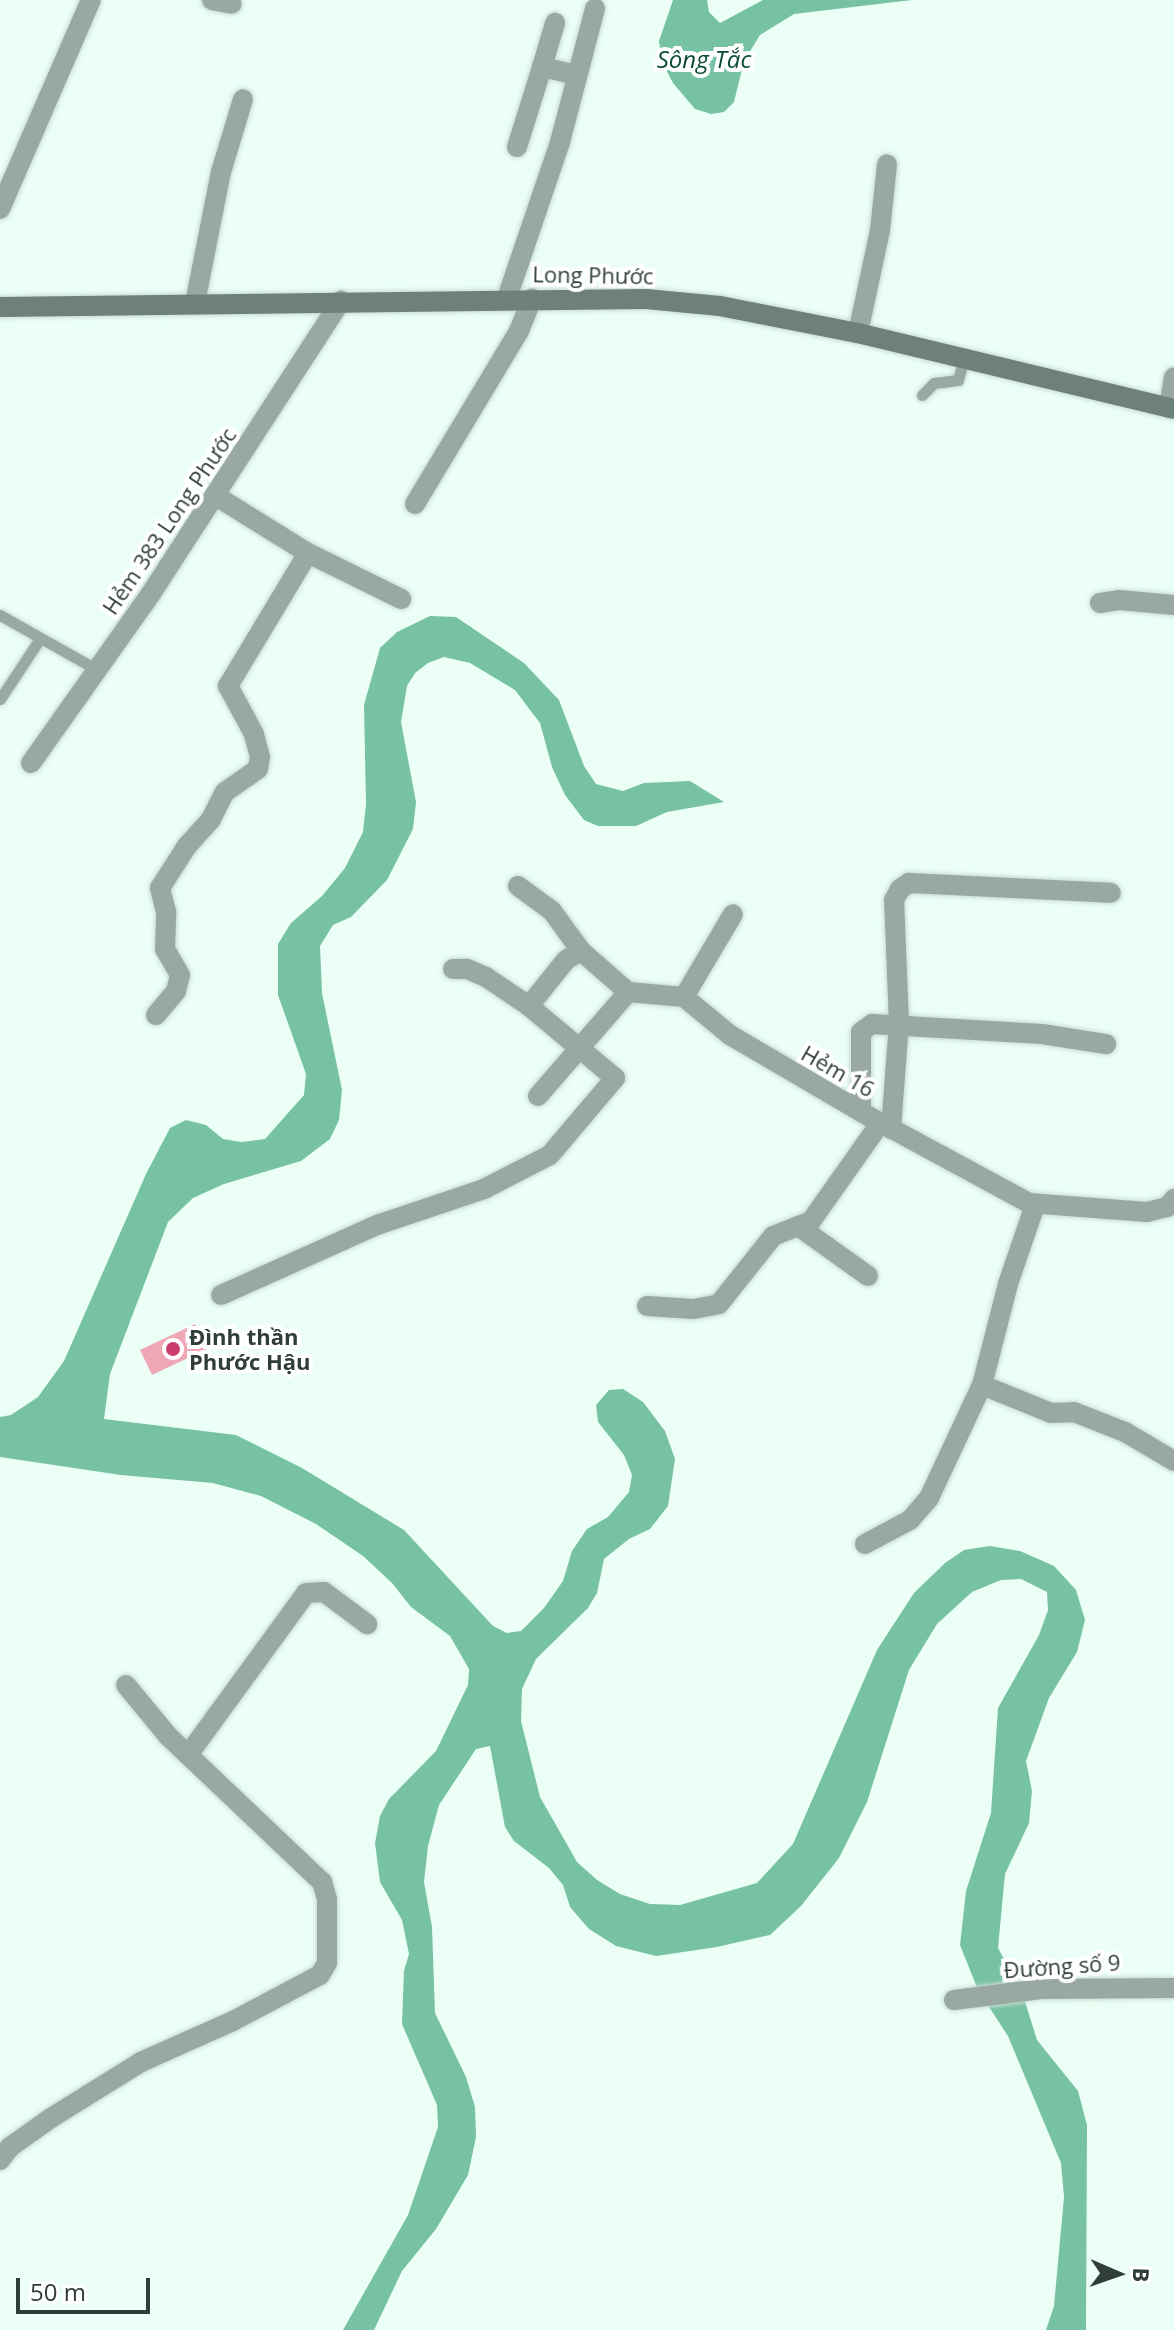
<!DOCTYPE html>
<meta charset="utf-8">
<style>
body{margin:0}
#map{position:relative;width:1174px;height:2330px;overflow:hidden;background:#ebfff6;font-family:"Open Sans",sans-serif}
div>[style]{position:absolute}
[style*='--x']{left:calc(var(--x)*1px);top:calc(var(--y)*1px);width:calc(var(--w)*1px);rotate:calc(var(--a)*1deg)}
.water>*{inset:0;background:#78c2a4}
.building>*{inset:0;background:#efa7b6}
.roads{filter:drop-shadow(0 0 2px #c9dcd4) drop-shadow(0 0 2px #c9dcd4)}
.lane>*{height:11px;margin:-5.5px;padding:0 5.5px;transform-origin:5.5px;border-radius:5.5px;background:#9aa8a2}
.street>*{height:20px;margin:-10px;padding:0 10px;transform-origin:10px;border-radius:10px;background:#9aa8a2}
.secondary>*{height:20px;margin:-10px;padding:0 10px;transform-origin:10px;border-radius:10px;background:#6d8178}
.dots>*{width:22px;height:22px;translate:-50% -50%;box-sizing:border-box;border:4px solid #fff;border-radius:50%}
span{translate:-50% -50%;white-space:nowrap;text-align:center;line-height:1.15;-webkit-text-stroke:8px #fff;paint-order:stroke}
.street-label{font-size:22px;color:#303d38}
.poi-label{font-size:22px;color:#303d38;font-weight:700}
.left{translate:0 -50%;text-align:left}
.water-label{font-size:24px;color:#0e4c38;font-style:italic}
.north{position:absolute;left:1078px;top:2234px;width:80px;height:80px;-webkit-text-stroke:6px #fff;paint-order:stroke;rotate:92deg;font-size:22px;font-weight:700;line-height:32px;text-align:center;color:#303d38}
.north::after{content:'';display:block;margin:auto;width:28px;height:36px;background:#303d38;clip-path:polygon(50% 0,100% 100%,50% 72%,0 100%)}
.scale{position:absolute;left:16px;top:2278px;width:134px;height:36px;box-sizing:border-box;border:4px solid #303d38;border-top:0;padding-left:10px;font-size:24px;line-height:28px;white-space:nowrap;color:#303d38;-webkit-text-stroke:6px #fff;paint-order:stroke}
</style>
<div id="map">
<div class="water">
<div style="clip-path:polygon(673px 0,707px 0,709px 12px,720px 23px,763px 0,912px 0,794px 14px,760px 35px,744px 61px,734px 102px,724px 112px,711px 114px,695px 109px,673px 83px,662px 62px,659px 41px)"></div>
<div style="clip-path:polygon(430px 616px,456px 617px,524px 663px,559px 700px,584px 766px,596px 784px,623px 791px,644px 783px,690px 781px,724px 802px,667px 812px,636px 826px,598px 826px,584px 820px,565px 795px,552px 767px,540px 723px,515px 690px,470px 663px,444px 657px,428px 663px,415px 673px,407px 686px,401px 722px,416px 802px,413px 829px,387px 880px,351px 917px,333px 925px,320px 946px,322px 993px,342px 1090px,339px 1120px,330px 1139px,301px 1161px,224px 1184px,193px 1198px,168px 1222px,110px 1374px,104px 1419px,236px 1435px,302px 1468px,404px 1530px,493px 1626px,507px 1633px,521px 1631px,544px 1608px,563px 1581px,572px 1551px,587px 1529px,608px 1517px,629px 1492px,632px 1475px,624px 1455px,598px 1422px,596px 1405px,609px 1390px,623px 1389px,643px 1402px,665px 1431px,675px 1459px,668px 1506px,650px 1529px,629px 1539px,604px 1559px,597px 1593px,588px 1608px,536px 1659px,522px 1689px,521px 1721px,540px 1797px,577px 1862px,597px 1880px,620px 1894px,650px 1904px,680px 1905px,757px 1883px,793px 1844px,877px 1650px,914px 1593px,945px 1563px,964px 1550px,990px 1546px,1020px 1551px,1054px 1566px,1076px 1590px,1085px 1620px,1077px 1652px,1049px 1698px,1026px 1761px,1032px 1791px,1029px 1823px,1005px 1874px,998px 1948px,1022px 1992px,1037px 2040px,1078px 2091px,1087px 2125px,1086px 2330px,1046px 2330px,1054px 2306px,1064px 2197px,1061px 2163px,1008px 2036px,978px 1990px,960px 1945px,966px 1891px,991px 1813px,998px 1708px,1039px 1635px,1048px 1610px,1047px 1592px,1021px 1579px,1001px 1580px,972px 1592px,937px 1624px,909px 1670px,867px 1802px,839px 1858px,801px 1906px,770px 1935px,717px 1947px,656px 1956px,616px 1946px,589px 1929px,570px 1907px,563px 1885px,549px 1868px,514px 1841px,505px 1827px,490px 1746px,476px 1749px,439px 1805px,428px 1846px,424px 1882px,432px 1927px,435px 2013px,466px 2077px,475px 2107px,476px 2137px,468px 2175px,436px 2229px,402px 2271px,374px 2330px,343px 2330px,408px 2215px,438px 2127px,437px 2105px,402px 2024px,404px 1971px,409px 1954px,402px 1920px,380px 1882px,375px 1843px,380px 1816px,389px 1799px,436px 1751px,468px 1685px,469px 1669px,450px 1636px,411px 1607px,392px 1583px,363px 1556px,316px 1524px,261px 1496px,213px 1483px,121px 1475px,0 1457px,0 1417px,11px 1415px,38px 1397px,64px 1361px,146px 1174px,170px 1128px,186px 1120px,206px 1125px,223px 1139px,241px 1142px,265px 1139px,304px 1095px,306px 1074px,278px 995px,278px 944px,291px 923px,322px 896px,345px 868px,363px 832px,366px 804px,364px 705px,380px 648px,397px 632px)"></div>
</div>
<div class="building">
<div style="clip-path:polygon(195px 1324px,207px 1349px,152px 1375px,140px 1350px)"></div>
</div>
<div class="roads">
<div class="lane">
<div style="--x:922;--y:395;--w:17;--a:-45"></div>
<div style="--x:934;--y:383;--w:24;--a:-7"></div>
<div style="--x:958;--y:380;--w:24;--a:-75"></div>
<div style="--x:0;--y:615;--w:110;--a:29.4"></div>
<div style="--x:0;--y:699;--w:71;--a:-56.5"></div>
</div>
<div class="street">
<div style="--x:212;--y:0;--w:20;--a:11"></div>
<div style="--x:542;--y:67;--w:46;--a:-73.5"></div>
<div style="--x:517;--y:147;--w:84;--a:-72.6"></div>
<div style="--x:542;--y:67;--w:36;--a:13"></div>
<div style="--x:0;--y:209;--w:228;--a:-66.5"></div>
<div style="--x:507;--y:298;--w:165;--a:-71.2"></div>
<div style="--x:560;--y:142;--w:138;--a:-75.3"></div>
<div style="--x:195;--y:303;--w:134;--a:-78.8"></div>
<div style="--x:221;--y:172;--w:76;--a:-73.2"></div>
<div style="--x:858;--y:333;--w:105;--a:-77.9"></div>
<div style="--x:880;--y:230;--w:66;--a:-83.9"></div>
<div style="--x:1169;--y:408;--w:31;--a:-81"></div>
<div style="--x:216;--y:496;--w:108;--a:31.8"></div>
<div style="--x:308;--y:553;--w:104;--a:26.3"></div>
<div style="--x:415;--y:504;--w:202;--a:-59"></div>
<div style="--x:519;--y:331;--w:35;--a:-68"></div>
<div style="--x:1100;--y:603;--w:19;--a:-9"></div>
<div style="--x:1119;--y:600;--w:55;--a:5.2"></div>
<div style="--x:31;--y:763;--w:206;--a:-54.7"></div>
<div style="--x:150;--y:595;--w:351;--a:-57"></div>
<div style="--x:518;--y:886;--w:42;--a:36.3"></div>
<div style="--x:552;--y:911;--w:49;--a:54.1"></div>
<div style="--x:581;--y:951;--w:62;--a:41.1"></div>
<div style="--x:628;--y:992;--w:56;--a:5.1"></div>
<div style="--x:684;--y:997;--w:60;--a:39.6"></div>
<div style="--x:730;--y:1035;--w:162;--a:30.4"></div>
<div style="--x:870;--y:1117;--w:181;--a:28.4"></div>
<div style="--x:1029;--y:1203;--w:118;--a:4.4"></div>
<div style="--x:1147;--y:1212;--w:21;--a:-14"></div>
<div style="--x:1167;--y:1207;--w:11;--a:-49"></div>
<div style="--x:684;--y:997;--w:96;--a:-59.4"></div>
<div style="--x:529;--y:1006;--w:59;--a:-51.2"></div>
<div style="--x:566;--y:960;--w:17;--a:-31"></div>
<div style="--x:156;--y:1015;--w:31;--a:-50"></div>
<div style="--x:176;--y:991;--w:16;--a:-76"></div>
<div style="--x:180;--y:975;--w:30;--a:-120"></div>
<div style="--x:165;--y:949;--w:37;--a:-88"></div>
<div style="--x:166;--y:912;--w:25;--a:-104"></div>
<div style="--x:160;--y:888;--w:50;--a:-57.3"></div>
<div style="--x:187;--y:846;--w:36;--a:-48"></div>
<div style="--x:211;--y:819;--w:30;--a:-63"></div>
<div style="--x:225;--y:792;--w:40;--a:-34.9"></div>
<div style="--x:258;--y:769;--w:12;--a:-81"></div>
<div style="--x:260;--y:757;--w:24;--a:-105"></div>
<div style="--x:254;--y:734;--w:55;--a:-118.4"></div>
<div style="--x:228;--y:686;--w:155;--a:-59"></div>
<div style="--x:538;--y:1096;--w:138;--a:-49.1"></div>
<div style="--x:861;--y:1112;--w:80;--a:-90"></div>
<div style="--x:861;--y:1032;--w:14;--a:-36"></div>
<div style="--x:872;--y:1024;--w:170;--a:3.4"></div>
<div style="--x:1042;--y:1034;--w:65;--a:8.9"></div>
<div style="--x:891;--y:1129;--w:106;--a:-85.7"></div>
<div style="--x:899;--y:1023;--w:123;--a:-92.3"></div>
<div style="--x:894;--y:900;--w:13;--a:-61"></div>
<div style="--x:900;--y:889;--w:11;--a:-34"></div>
<div style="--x:909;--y:883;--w:202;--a:2.8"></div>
<div style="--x:1035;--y:1205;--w:83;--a:108.9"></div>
<div style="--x:1008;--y:1284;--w:104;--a:104.4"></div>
<div style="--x:982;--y:1385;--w:74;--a:22.1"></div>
<div style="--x:1051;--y:1413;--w:23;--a:-2"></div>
<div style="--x:1074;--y:1412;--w:55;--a:21.4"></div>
<div style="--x:1125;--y:1432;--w:57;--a:30.6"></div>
<div style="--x:798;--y:1226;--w:86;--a:35.5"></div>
<div style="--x:221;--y:1295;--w:171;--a:-24.2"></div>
<div style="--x:377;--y:1225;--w:113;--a:-18.6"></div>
<div style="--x:484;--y:1189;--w:74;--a:-27.3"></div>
<div style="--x:550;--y:1155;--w:101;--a:-49.8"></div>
<div style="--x:615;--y:1078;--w:112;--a:-140.1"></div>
<div style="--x:529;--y:1006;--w:52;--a:-146"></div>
<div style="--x:486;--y:977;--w:21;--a:-157"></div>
<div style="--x:467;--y:969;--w:14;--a:180"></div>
<div style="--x:647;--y:1306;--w:47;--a:3.7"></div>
<div style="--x:694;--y:1309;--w:25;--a:-11"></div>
<div style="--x:719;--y:1304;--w:87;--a:-51.5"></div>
<div style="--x:773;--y:1236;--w:41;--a:-21.5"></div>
<div style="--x:811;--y:1221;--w:121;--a:-54.7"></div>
<div style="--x:865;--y:1544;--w:51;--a:-28.1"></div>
<div style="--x:910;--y:1520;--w:29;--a:-49"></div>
<div style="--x:929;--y:1498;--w:125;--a:-64.9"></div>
<div style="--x:188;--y:1755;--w:200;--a:-53.9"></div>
<div style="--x:306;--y:1593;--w:18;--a:-3"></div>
<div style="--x:324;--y:1592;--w:54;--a:36.7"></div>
<div style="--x:954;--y:2000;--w:88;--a:-7.2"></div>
<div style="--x:1041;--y:1989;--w:133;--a:-0.4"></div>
<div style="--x:0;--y:2160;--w:16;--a:-52"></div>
<div style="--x:10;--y:2147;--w:50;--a:-35.3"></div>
<div style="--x:51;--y:2118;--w:106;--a:-31.9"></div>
<div style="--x:141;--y:2062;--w:101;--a:-24"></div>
<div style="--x:233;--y:2021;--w:98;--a:-27.9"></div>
<div style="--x:320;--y:1975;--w:14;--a:-60"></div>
<div style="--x:327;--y:1963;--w:64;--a:-90"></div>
<div style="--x:327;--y:1899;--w:18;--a:-106"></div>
<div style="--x:322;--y:1882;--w:212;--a:-136.5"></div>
<div style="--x:168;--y:1736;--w:66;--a:-129.5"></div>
</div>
<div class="secondary">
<div style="--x:0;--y:307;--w:646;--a:-0.71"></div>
<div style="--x:646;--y:299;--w:74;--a:5.4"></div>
<div style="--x:720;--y:306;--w:141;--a:11.1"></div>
<div style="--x:858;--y:333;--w:325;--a:13.5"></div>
</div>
</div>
<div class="dots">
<div style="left:173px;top:1349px;background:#cb3e6b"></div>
</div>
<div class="street-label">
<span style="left:593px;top:275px;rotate:1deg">Long Phước</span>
<span style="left:169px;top:521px;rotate:-56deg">Hẻm 383 Long Phước</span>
<span style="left:838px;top:1071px;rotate:30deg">Hẻm 16</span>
<span style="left:1062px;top:1966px;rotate:-4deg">Đường số 9</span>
</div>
<div class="poi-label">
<span class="left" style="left:189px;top:1349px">Đình thần<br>Phước Hậu</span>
</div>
<div class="water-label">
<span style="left:704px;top:59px">Sông Tắc</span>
</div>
<div class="north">B</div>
<div class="scale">50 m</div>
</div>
